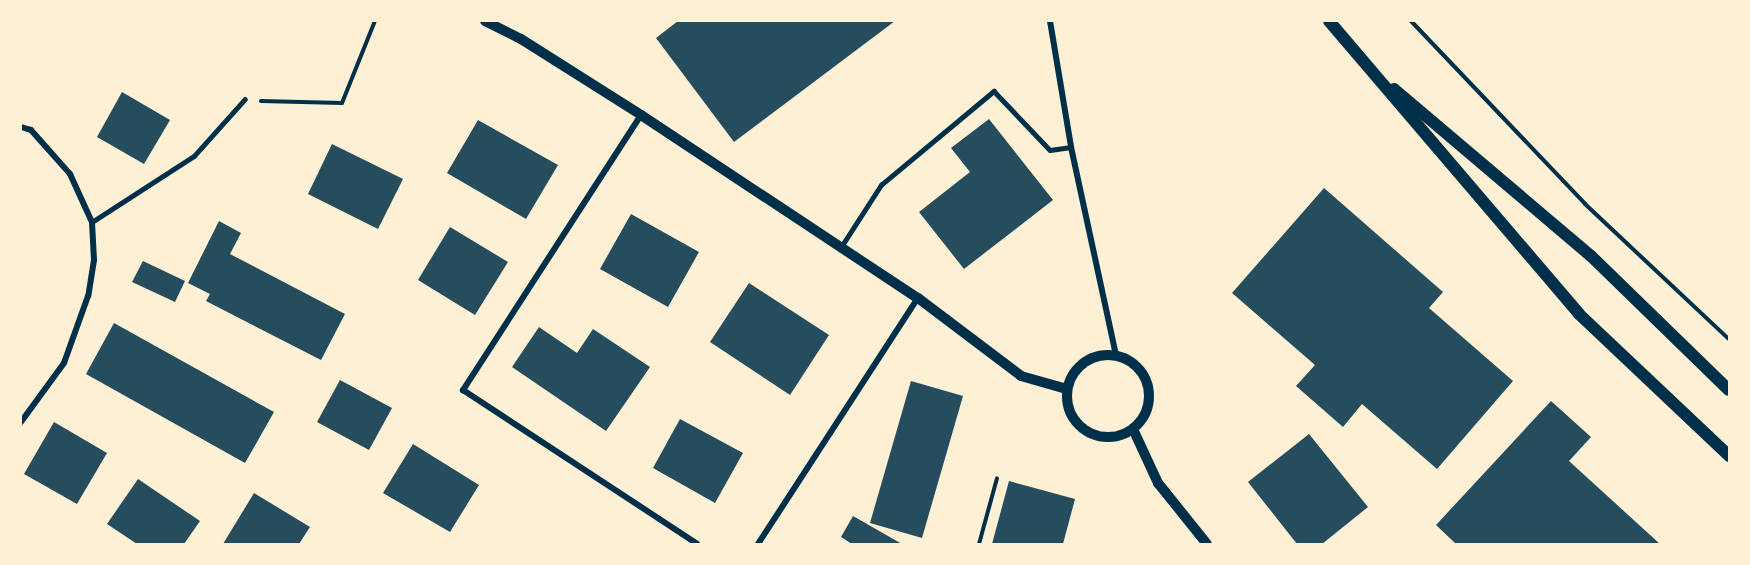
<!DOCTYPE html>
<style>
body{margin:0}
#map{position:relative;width:1750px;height:565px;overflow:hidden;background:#fdf0d5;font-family:"IBM Plex Sans",sans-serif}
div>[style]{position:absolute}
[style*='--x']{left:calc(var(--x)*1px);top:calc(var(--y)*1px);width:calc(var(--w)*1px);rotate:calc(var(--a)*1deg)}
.building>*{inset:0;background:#264d5e}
.path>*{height:4px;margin:-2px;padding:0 2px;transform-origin:2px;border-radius:2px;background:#003049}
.service>*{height:4.5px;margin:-2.25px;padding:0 2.25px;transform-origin:2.25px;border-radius:2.25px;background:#003049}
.minor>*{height:6px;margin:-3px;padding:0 3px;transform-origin:3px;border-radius:3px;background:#003049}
.tertiary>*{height:10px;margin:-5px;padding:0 5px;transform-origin:5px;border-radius:5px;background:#003049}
.tertiary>.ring{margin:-5px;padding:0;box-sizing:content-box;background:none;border:10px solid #003049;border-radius:50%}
.secondary>*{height:12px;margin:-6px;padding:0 6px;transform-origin:6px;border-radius:6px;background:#003049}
span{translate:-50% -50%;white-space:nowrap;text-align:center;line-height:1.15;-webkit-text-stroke:4.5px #fdf0d5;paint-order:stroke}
.frame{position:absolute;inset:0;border:22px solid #fdf0d5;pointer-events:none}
</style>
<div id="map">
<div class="building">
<div style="clip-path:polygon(678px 21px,895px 21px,734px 142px,656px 38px)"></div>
<div style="clip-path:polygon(122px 92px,170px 120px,144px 164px,97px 137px)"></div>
<div style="clip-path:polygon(989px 119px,1053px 200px,964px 269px,919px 212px,970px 172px,951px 148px)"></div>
<div style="clip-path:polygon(478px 120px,558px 165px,526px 219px,447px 173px)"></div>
<div style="clip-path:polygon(332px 144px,403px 179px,378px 229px,308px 194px)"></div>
<div style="clip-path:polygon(1324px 188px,1443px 292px,1429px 308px,1513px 381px,1437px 469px,1362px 404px,1343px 427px,1296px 386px,1315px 365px,1232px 293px)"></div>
<div style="clip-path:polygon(631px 214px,699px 252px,668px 307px,600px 269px)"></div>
<div style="clip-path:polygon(219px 221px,241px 233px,230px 254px,345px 314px,321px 360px,206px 301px,210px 294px,188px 283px)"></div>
<div style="clip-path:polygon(450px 227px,508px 262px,475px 315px,418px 280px)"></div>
<div style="clip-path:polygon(143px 261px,185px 281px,175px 302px,132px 282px)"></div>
<div style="clip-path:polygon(749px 283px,829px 335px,790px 395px,710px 342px)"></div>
<div style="clip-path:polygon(114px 323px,274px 412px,245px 463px,86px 374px)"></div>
<div style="clip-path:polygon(539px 327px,577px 353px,593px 329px,650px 367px,606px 431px,512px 367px)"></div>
<div style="clip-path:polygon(340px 380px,392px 408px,369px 450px,317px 422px)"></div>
<div style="clip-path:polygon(911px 381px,963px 396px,922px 538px,870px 523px)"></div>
<div style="clip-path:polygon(1551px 401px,1591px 437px,1569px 461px,1660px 544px,1456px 544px,1436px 525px)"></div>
<div style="clip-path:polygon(680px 419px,743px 453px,715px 503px,653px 468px)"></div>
<div style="clip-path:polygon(54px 422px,107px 453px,77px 504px,24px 474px)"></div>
<div style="clip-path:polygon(1309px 434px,1368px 507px,1322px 544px,1297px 544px,1248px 482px)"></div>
<div style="clip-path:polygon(413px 444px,479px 485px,450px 532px,383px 493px)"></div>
<div style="clip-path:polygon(138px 479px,200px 521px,184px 544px,137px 544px,107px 524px)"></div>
<div style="clip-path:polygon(1009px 481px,1075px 499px,1063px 544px,992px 544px)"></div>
<div style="clip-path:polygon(254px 493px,310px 527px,299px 544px,223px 544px)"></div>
<div style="clip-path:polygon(853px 516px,902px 544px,852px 544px,841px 537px)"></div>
</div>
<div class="path">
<div style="--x:1411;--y:21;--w:253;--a:46.4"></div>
<div style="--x:1585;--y:204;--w:197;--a:43.2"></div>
<div style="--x:261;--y:101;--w:81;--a:1.4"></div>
<div style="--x:342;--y:103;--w:88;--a:-68.1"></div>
<div style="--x:979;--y:544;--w:68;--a:-74.7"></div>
</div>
<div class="service">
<div style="--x:92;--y:222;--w:121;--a:-32.9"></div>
<div style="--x:194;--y:156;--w:76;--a:-48.2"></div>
<div style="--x:841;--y:247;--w:74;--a:-57.2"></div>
<div style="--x:881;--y:185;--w:147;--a:-39.8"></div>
<div style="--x:994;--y:91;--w:81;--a:46.5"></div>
<div style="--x:1050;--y:150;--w:21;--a:-8"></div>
</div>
<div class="minor">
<div style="--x:1050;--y:21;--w:128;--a:80.5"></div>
<div style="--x:1071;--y:147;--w:214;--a:77.8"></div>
<div style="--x:641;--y:115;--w:328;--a:122.9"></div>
<div style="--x:463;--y:390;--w:280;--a:33.3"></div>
<div style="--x:21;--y:127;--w:10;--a:17"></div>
<div style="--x:31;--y:130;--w:59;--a:48.4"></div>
<div style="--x:70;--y:174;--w:53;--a:65.4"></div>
<div style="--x:92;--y:222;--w:38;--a:87"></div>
<div style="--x:94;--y:260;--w:36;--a:99"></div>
<div style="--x:88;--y:296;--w:71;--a:109.7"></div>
<div style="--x:64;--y:363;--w:73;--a:126.1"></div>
<div style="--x:758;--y:544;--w:293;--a:-57"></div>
</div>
<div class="tertiary">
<div style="--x:485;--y:21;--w:40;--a:26.6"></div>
<div style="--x:521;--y:39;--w:142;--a:32.3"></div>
<div style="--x:641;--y:115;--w:332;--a:33.5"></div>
<div style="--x:918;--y:298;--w:129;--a:37.1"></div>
<div style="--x:1021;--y:376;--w:48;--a:15.8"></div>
<div class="ring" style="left:1067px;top:355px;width:72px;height:72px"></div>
<div style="--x:1133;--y:429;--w:60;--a:65.2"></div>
<div style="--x:1158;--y:483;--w:78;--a:51.2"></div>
</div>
<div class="secondary">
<div style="--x:1329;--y:21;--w:385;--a:49.5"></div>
<div style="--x:1579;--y:314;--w:207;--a:43.4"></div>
<div style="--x:1394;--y:89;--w:258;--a:40.3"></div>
<div style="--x:1591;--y:256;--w:192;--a:44.2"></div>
</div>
<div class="frame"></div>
</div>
